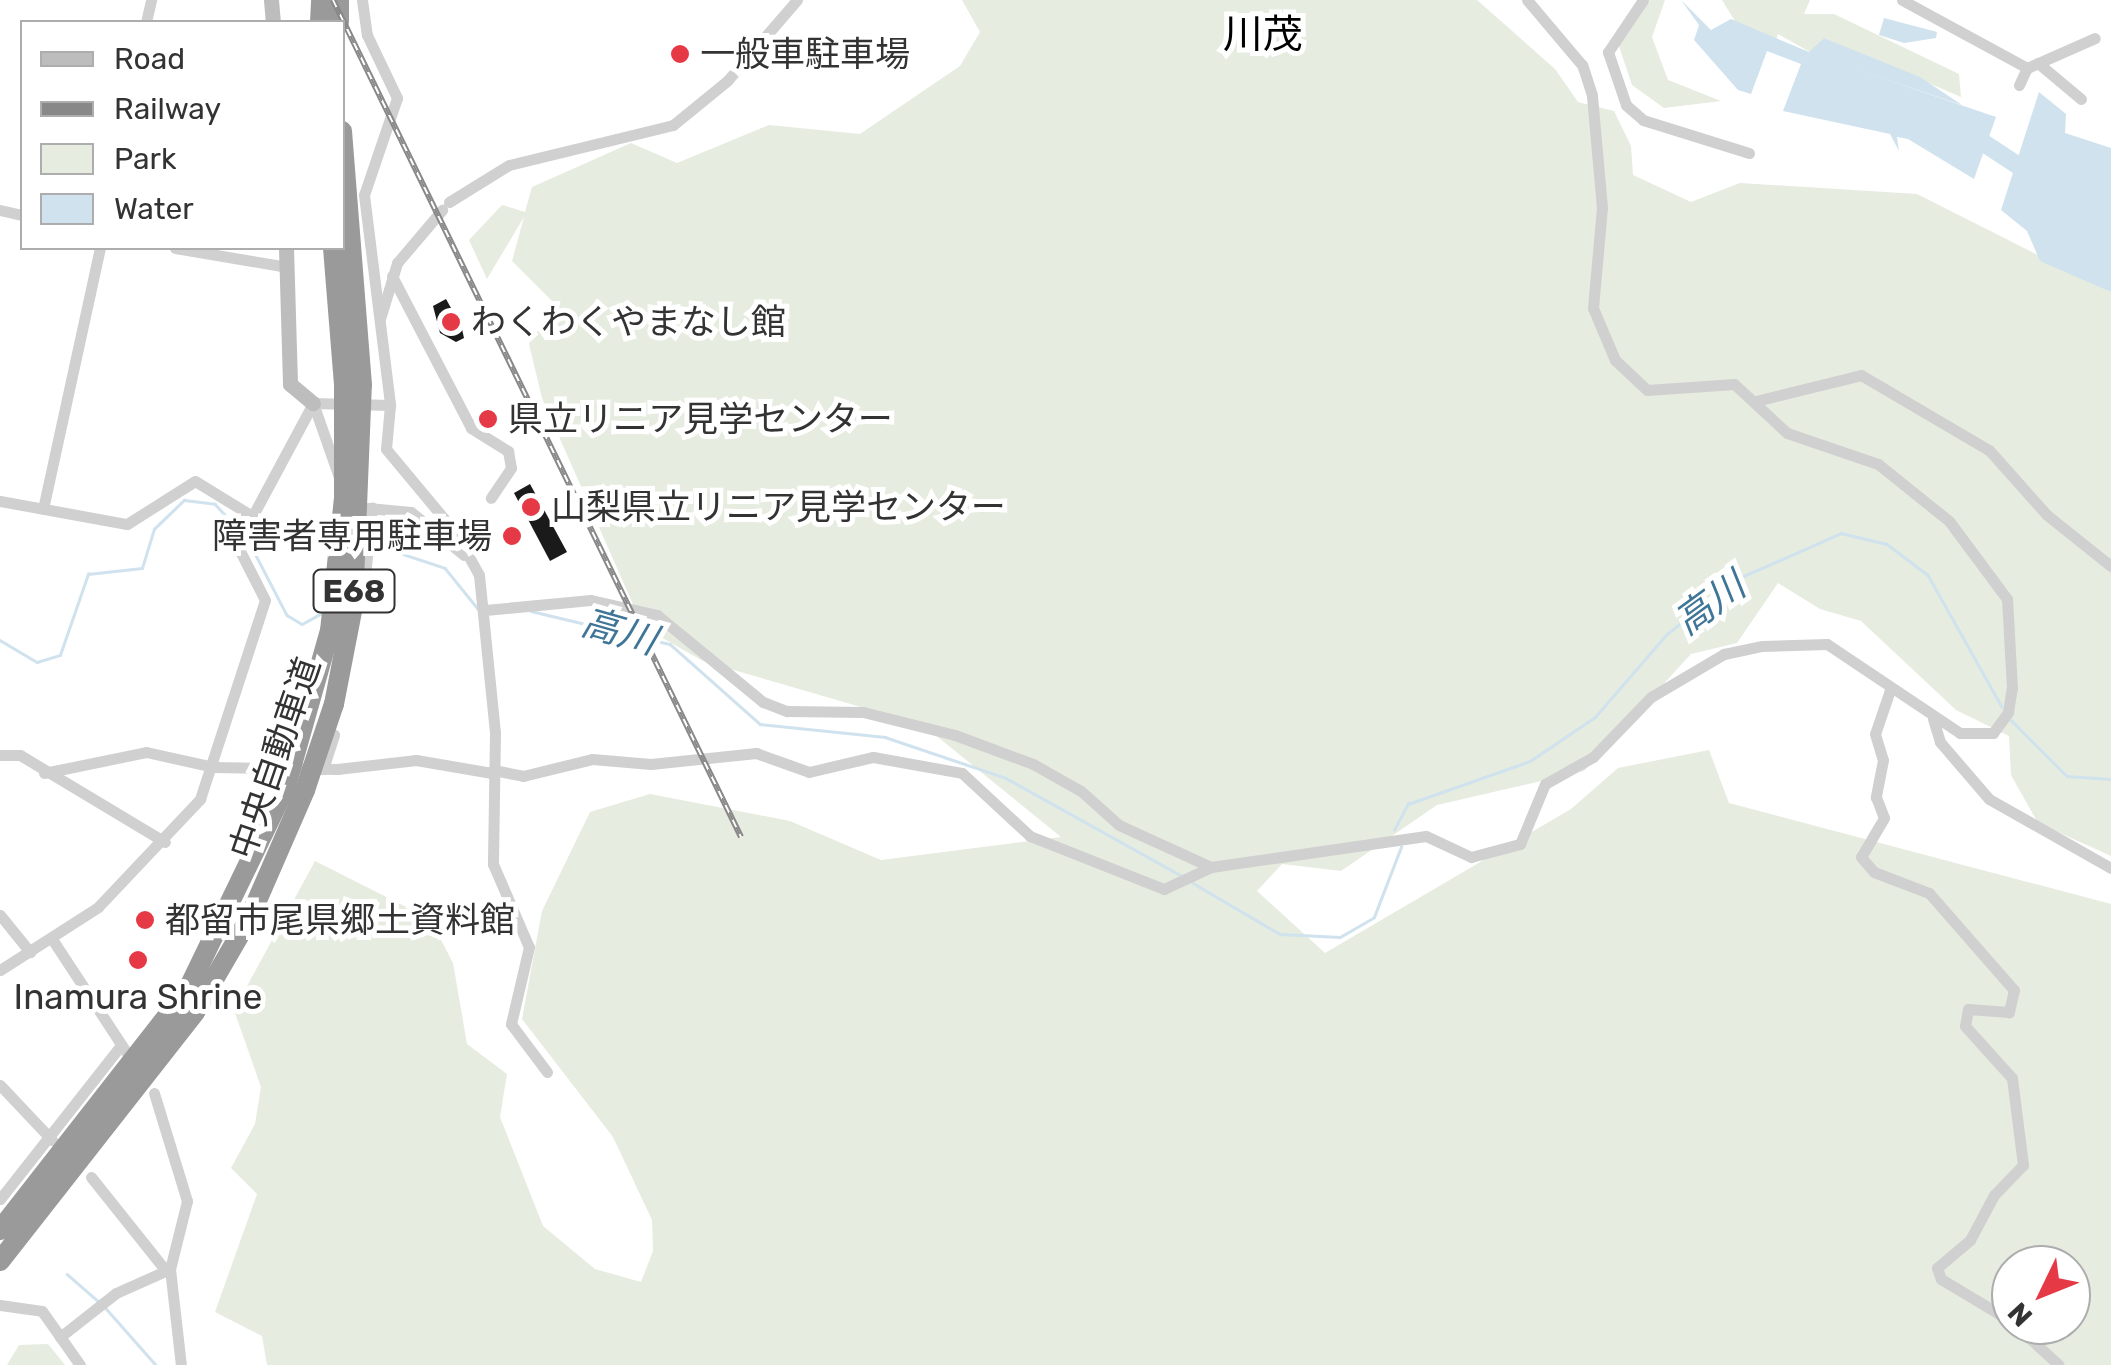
<!DOCTYPE html>
<meta charset="utf-8">
<style>
body{margin:0}
#map{position:relative;width:2111px;height:1365px;overflow:hidden;background:#fff;font-family:Rubik,"Noto Sans JP",sans-serif}
div>[style]{position:absolute}
[style*='--x']{left:calc(var(--x)*1px);top:calc(var(--y)*1px);width:calc(var(--w)*1px);rotate:calc(var(--a)*1deg)}
.green>*{inset:0;background:#e6ecdf}
.water>*{inset:0;background:#cfe2ee}
.stream>*{height:2.5px;margin:-1.25px;padding:0 1.25px;transform-origin:1.25px;border-radius:1.25px;background:#cfe2ee}
.river>*{height:18px;margin:-9px;padding:0 9px;transform-origin:9px;border-radius:9px;background:#cfe2ee}
.building>*{inset:0;background:#1a1a1a}
.street>*{height:11px;margin:-5.5px;padding:0 5.5px;transform-origin:5.5px;border-radius:5.5px;background:#d0d0d0}
.secondary>*{height:15px;margin:-7.5px;padding:0 7.5px;transform-origin:7.5px;border-radius:7.5px;background:#bdbdbd}
.highway>*{height:20px;margin:-10px;padding:0 10px;transform-origin:10px;border-radius:10px;background:#9a9a9a}
.rail>*{height:6px;margin-top:-3px;transform-origin:0;background:repeating-linear-gradient(90deg,#fff 0 8px,#888 0 16px);box-sizing:border-box;border-block:2px solid #888}
.highway-bridge>*{height:20px;margin:-10px;padding:0 10px;transform-origin:10px;border-radius:10px;background:#9a9a9a}
.dots>*{width:28px;height:28px;translate:-50% -50%;box-sizing:border-box;border:5px solid #fff;border-radius:50%}
span{translate:-50% -50%;white-space:nowrap;text-align:center;line-height:1.15;-webkit-text-stroke:10px #fff;paint-order:stroke}
.shield-label span{padding:2px 8px;background:#fff;border:2px solid;border-radius:8px;-webkit-text-stroke-width:0}
.shield-label{font-size:32px;color:#333;font-weight:700}
.poi-label{font-size:35px;color:#333}
.left{translate:0 -50%;text-align:left}
.right{translate:-100% -50%;text-align:right}
.street-label{font-size:35px;color:#333}
.water-label{font-size:38px;color:#3f7597;font-style:italic}
.quarter-label{font-size:40px;color:#000}
.legend{position:absolute;left:20px;top:20px;width:325px;height:230px;box-sizing:border-box;background:#fff;border:2px solid #adadad;margin:0;padding:12px 18px;list-style:none;font-size:30px;color:#333}
.legend li{display:flex;align-items:center;gap:20px;height:50px}
.legend b{width:50px;border:2px solid #adadad}
.north{position:absolute;left:1991px;top:1245px;width:100px;height:100px;box-sizing:border-box;background:#fff;border:2px solid #adadad;border-radius:50%;rotate:227deg;font-size:28px;font-weight:700;line-height:40px;text-align:center;color:#333}
.north::after{content:'';display:block;margin:auto;width:35px;height:45px;background:#e63946;clip-path:polygon(50% 0,100% 100%,50% 72%,0 100%)}
</style>
<div id="map">
<div class="green">
<div style="clip-path:polygon(evenodd,962px 0,1477px 0,1555px 69px,1578px 102px,1614px 111px,1631px 146px,1633px 175px,1691px 202px,1740px 183px,1917px 194px,2111px 292px,2111px 856px,2038px 823px,2011px 775px,2009px 736px,1956px 710px,1861px 621px,1820px 609px,1778px 583px,1737px 643px,1691px 654px,1584px 771px,1437px 805px,1341px 871px,1282px 864px,1257px 891px,1325px 953px,1571px 809px,1618px 768px,1709px 750px,1729px 803px,2111px 904px,2111px 1365px,267px 1365px,262px 1336px,215px 1312px,257px 1194px,231px 1168px,255px 1124px,261px 1087px,234px 1010px,315px 861px,430px 919px,453px 963px,467px 1044px,507px 1074px,500px 1117px,543px 1226px,595px 1269px,641px 1282px,653px 1251px,652px 1220px,613px 1137px,522px 1019px,542px 911px,590px 812px,650px 794px,790px 821px,881px 860px,1061px 837px,923px 725px,703px 661px,643px 627px,542px 398px,528px 340px,561px 310px,512px 261px,524px 217px,487px 279px,469px 240px,502px 205px,525px 212px,532px 187px,631px 143px,677px 163px,769px 125px,860px 134px,960px 66px,980px 32px,962px 0,2011px 1265px,2071px 1265px,2071px 1325px,2011px 1325px,2011px 1265px)"></div>
<div style="clip-path:polygon(1650px 0,1665px 0,1652px 37px,1668px 80px,1721px 101px,1664px 108px,1632px 85px,1618px 43px)"></div>
<div style="clip-path:polygon(1722px 0,1810px 0,1804px 14px,1834px 14px,1959px 74px,1961px 97px,1824px 38px,1810px 52px,1778px 34px,1776px 40px,1738px 26px)"></div>
<div style="clip-path:polygon(48px 1344px,65px 1365px,7px 1365px,19px 1345px)"></div>
</div>
<div class="water">
<div style="clip-path:polygon(1681px 0,1711px 30px,1731px 19px,1809px 52px,1824px 38px,1920px 77px,1962px 105px,1849px 67px,1996px 117px,1974px 179px,1908px 139px,1897px 137px,1899px 151px,1890px 134px,1783px 111px,1801px 64px,1767px 51px,1751px 94px,1738px 90px,1694px 40px,1699px 25px)"></div>
<div style="clip-path:polygon(1884px 18px,1937px 32px,1936px 38px,1904px 43px,1879px 35px)"></div>
<div style="clip-path:polygon(2039px 92px,2066px 114px,2065px 133px,2111px 148px,2111px 292px,2040px 261px,2027px 231px,2001px 210px)"></div>
</div>
<div class="stream">
<div style="--x:246;--y:536;--w:89;--a:62.6"></div>
<div style="--x:287;--y:615;--w:17;--a:31"></div>
<div style="--x:302;--y:624;--w:25;--a:-29"></div>
<div style="--x:373;--y:544;--w:76;--a:18.4"></div>
<div style="--x:445;--y:568;--w:54;--a:51"></div>
<div style="--x:531;--y:611;--w:143;--a:13.4"></div>
<div style="--x:670;--y:644;--w:120;--a:41.6"></div>
<div style="--x:760;--y:724;--w:126;--a:5.9"></div>
<div style="--x:885;--y:737;--w:128;--a:18.7"></div>
<div style="--x:1006;--y:778;--w:201;--a:29.1"></div>
<div style="--x:0;--y:640;--w:43;--a:30.7"></div>
<div style="--x:37;--y:662;--w:24;--a:-17"></div>
<div style="--x:60;--y:655;--w:86;--a:-70.9"></div>
<div style="--x:88;--y:574;--w:54;--a:-6.3"></div>
<div style="--x:142;--y:568;--w:41;--a:-72.9"></div>
<div style="--x:154;--y:529;--w:42;--a:-44"></div>
<div style="--x:184;--y:500;--w:31;--a:7"></div>
<div style="--x:215;--y:504;--w:37;--a:47"></div>
<div style="--x:2009;--y:718;--w:82;--a:45"></div>
<div style="--x:2067;--y:776;--w:44;--a:3.9"></div>
<div style="--x:1394;--y:830;--w:30;--a:-62"></div>
<div style="--x:1408;--y:804;--w:129;--a:-19.4"></div>
<div style="--x:1530;--y:761;--w:78;--a:-34.1"></div>
<div style="--x:1595;--y:717;--w:110;--a:-49.1"></div>
<div style="--x:1667;--y:634;--w:87;--a:-38.5"></div>
<div style="--x:1735;--y:580;--w:116;--a:-23.9"></div>
<div style="--x:1841;--y:533;--w:47;--a:13.4"></div>
<div style="--x:1887;--y:544;--w:51;--a:37.1"></div>
<div style="--x:1928;--y:575;--w:151;--a:60.7"></div>
<div style="--x:1193;--y:883;--w:101;--a:30.4"></div>
<div style="--x:1280;--y:934;--w:60;--a:2.9"></div>
<div style="--x:1340;--y:937;--w:39;--a:-30"></div>
<div style="--x:1374;--y:917;--w:75;--a:-68.9"></div>
<div style="--x:67;--y:1274;--w:41;--a:41.1"></div>
<div style="--x:104;--y:1306;--w:79;--a:48.6"></div>
</div>
<div class="river">
<div style="--x:1967;--y:132;--w:84;--a:33.3"></div>
</div>
<div class="building">
<div style="clip-path:polygon(446px 299px,451px 308px,439px 314px,460px 320px,464px 338px,456px 342px,440px 333px,433px 306px)"></div>
<div style="clip-path:polygon(530px 484px,567px 552px,550px 561px,514px 493px)"></div>
</div>
<div class="street">
<div style="--x:362;--y:0;--w:35;--a:82"></div>
<div style="--x:367;--y:35;--w:70;--a:64.5"></div>
<div style="--x:397;--y:98;--w:102;--a:108.8"></div>
<div style="--x:364;--y:195;--w:212;--a:82.9"></div>
<div style="--x:390;--y:405;--w:44;--a:95.2"></div>
<div style="--x:386;--y:449;--w:109;--a:50.2"></div>
<div style="--x:456;--y:533;--w:48;--a:61.3"></div>
<div style="--x:479;--y:575;--w:159;--a:84.2"></div>
<div style="--x:495;--y:733;--w:131;--a:90.9"></div>
<div style="--x:493;--y:864;--w:90;--a:66.6"></div>
<div style="--x:529;--y:947;--w:79;--a:103.2"></div>
<div style="--x:511;--y:1024;--w:60;--a:53.1"></div>
<div style="--x:1643;--y:0;--w:63;--a:123.9"></div>
<div style="--x:1608;--y:52;--w:56;--a:71.2"></div>
<div style="--x:1626;--y:105;--w:23;--a:41"></div>
<div style="--x:1643;--y:120;--w:111;--a:17.3"></div>
<div style="--x:1902;--y:0;--w:142;--a:28.5"></div>
<div style="--x:2027;--y:68;--w:74;--a:-23.8"></div>
<div style="--x:146;--y:22;--w:23;--a:-77"></div>
<div style="--x:2038;--y:63;--w:56;--a:39.9"></div>
<div style="--x:2019;--y:85;--w:19;--a:-65"></div>
<div style="--x:449;--y:202;--w:70;--a:-31.7"></div>
<div style="--x:509;--y:165;--w:169;--a:-13.7"></div>
<div style="--x:673;--y:125;--w:70;--a:-39.2"></div>
<div style="--x:727;--y:81;--w:107;--a:-49.2"></div>
<div style="--x:0;--y:210;--w:23;--a:13"></div>
<div style="--x:175;--y:248;--w:114;--a:9.6"></div>
<div style="--x:392;--y:276;--w:171;--a:62.5"></div>
<div style="--x:471;--y:428;--w:44;--a:31.9"></div>
<div style="--x:508;--y:451;--w:17;--a:80"></div>
<div style="--x:511;--y:468;--w:36;--a:124"></div>
<div style="--x:380;--y:319;--w:59;--a:-73.1"></div>
<div style="--x:397;--y:263;--w:70;--a:-49.7"></div>
<div style="--x:1756;--y:401;--w:108;--a:-13.9"></div>
<div style="--x:1861;--y:375;--w:148;--a:30.4"></div>
<div style="--x:1989;--y:450;--w:87;--a:48.3"></div>
<div style="--x:2047;--y:515;--w:82;--a:38.6"></div>
<div style="--x:313;--y:403;--w:85;--a:70.7"></div>
<div style="--x:0;--y:501;--w:129;--a:10.3"></div>
<div style="--x:127;--y:524;--w:80;--a:-32.3"></div>
<div style="--x:195;--y:481;--w:73;--a:31.5"></div>
<div style="--x:368;--y:508;--w:43;--a:5.3"></div>
<div style="--x:411;--y:512;--w:68;--a:39.1"></div>
<div style="--x:43;--y:509;--w:267;--a:-77.7"></div>
<div style="--x:362;--y:605;--w:98;--a:-84.1"></div>
<div style="--x:485;--y:610;--w:106;--a:-5.4"></div>
<div style="--x:591;--y:600;--w:68;--a:12.8"></div>
<div style="--x:657;--y:615;--w:137;--a:39.4"></div>
<div style="--x:763;--y:702;--w:26;--a:21"></div>
<div style="--x:787;--y:711;--w:76;--a:0.8"></div>
<div style="--x:863;--y:712;--w:95;--a:14"></div>
<div style="--x:955;--y:735;--w:83;--a:20.4"></div>
<div style="--x:1033;--y:764;--w:55;--a:29.4"></div>
<div style="--x:1081;--y:791;--w:51;--a:41.8"></div>
<div style="--x:1119;--y:825;--w:101;--a:24.5"></div>
<div style="--x:1211;--y:867;--w:217;--a:-8.2"></div>
<div style="--x:1426;--y:836;--w:50;--a:25"></div>
<div style="--x:1471;--y:857;--w:51;--a:-14.9"></div>
<div style="--x:1520;--y:844;--w:65;--a:-67.4"></div>
<div style="--x:1545;--y:784;--w:55;--a:-29.4"></div>
<div style="--x:1593;--y:757;--w:83;--a:-46"></div>
<div style="--x:1651;--y:697;--w:85;--a:-30.5"></div>
<div style="--x:1724;--y:654;--w:39;--a:-12"></div>
<div style="--x:1762;--y:646;--w:65;--a:-1.8"></div>
<div style="--x:1827;--y:644;--w:160;--a:33.8"></div>
<div style="--x:1960;--y:733;--w:33;--a:0"></div>
<div style="--x:1993;--y:733;--w:26;--a:-54"></div>
<div style="--x:2008;--y:712;--w:24;--a:-81"></div>
<div style="--x:2012;--y:688;--w:89;--a:-93.2"></div>
<div style="--x:2007;--y:599;--w:97;--a:-126.6"></div>
<div style="--x:1949;--y:521;--w:91;--a:-141.2"></div>
<div style="--x:1878;--y:464;--w:96;--a:-161.2"></div>
<div style="--x:1787;--y:433;--w:72;--a:-137.2"></div>
<div style="--x:1734;--y:384;--w:87;--a:176.1"></div>
<div style="--x:1647;--y:390;--w:44;--a:-136.8"></div>
<div style="--x:1615;--y:360;--w:56;--a:-112.9"></div>
<div style="--x:1593;--y:308;--w:100;--a:-84.9"></div>
<div style="--x:1602;--y:208;--w:113;--a:-95.1"></div>
<div style="--x:1592;--y:95;--w:32;--a:-108"></div>
<div style="--x:1582;--y:65;--w:85;--a:-130.2"></div>
<div style="--x:1890;--y:690;--w:46;--a:108.8"></div>
<div style="--x:1875;--y:734;--w:27;--a:73"></div>
<div style="--x:1883;--y:760;--w:38;--a:101"></div>
<div style="--x:1876;--y:797;--w:22;--a:69"></div>
<div style="--x:1884;--y:818;--w:45;--a:120.5"></div>
<div style="--x:1861;--y:857;--w:20;--a:49"></div>
<div style="--x:1874;--y:872;--w:59;--a:20.9"></div>
<div style="--x:1929;--y:893;--w:129;--a:48.8"></div>
<div style="--x:2014;--y:990;--w:23;--a:103"></div>
<div style="--x:2009;--y:1012;--w:41;--a:-175.8"></div>
<div style="--x:1968;--y:1009;--w:17;--a:100"></div>
<div style="--x:1965;--y:1026;--w:70;--a:47.9"></div>
<div style="--x:2012;--y:1078;--w:88;--a:82.8"></div>
<div style="--x:2023;--y:1165;--w:42;--a:134"></div>
<div style="--x:1994;--y:1195;--w:51;--a:118.1"></div>
<div style="--x:1970;--y:1240;--w:43;--a:139.7"></div>
<div style="--x:1937;--y:1268;--w:12;--a:70"></div>
<div style="--x:1941;--y:1279;--w:82;--a:31"></div>
<div style="--x:1933;--y:719;--w:24;--a:73"></div>
<div style="--x:1940;--y:742;--w:75;--a:49.3"></div>
<div style="--x:1989;--y:799;--w:140;--a:29.5"></div>
<div style="--x:0;--y:755;--w:20;--a:0"></div>
<div style="--x:20;--y:755;--w:169;--a:31"></div>
<div style="--x:323;--y:769;--w:36;--a:-72"></div>
<div style="--x:493;--y:770;--w:31;--a:11"></div>
<div style="--x:523;--y:776;--w:71;--a:-13.8"></div>
<div style="--x:592;--y:759;--w:59;--a:4.8"></div>
<div style="--x:651;--y:764;--w:106;--a:-6"></div>
<div style="--x:756;--y:753;--w:56;--a:19.7"></div>
<div style="--x:809;--y:772;--w:66;--a:-13.2"></div>
<div style="--x:873;--y:757;--w:90;--a:10.2"></div>
<div style="--x:962;--y:773;--w:93;--a:42.8"></div>
<div style="--x:1030;--y:836;--w:144;--a:21.6"></div>
<div style="--x:1164;--y:889;--w:52;--a:-25.1"></div>
<div style="--x:44;--y:773;--w:104;--a:-11.6"></div>
<div style="--x:146;--y:752;--w:70;--a:12.4"></div>
<div style="--x:214;--y:767;--w:123;--a:0.9"></div>
<div style="--x:337;--y:769;--w:80;--a:-6.5"></div>
<div style="--x:416;--y:760;--w:77;--a:9.7"></div>
<div style="--x:0;--y:915;--w:48;--a:51"></div>
<div style="--x:52;--y:939;--w:136;--a:56.7"></div>
<div style="--x:0;--y:970;--w:117;--a:-32.7"></div>
<div style="--x:98;--y:907;--w:149;--a:-46.6"></div>
<div style="--x:200;--y:799;--w:209;--a:-71.9"></div>
<div style="--x:265;--y:600;--w:62;--a:-117"></div>
<div style="--x:237;--y:545;--w:161;--a:-61.8"></div>
<div style="--x:313;--y:403;--w:77;--a:1.5"></div>
<div style="--x:0;--y:1085;--w:76;--a:46.6"></div>
<div style="--x:154;--y:1093;--w:113;--a:73"></div>
<div style="--x:187;--y:1201;--w:70;--a:104"></div>
<div style="--x:170;--y:1269;--w:97;--a:83.5"></div>
<div style="--x:91;--y:1177;--w:120;--a:51.4"></div>
<div style="--x:0;--y:1199;--w:196;--a:-51.8"></div>
<div style="--x:0;--y:1305;--w:42;--a:8.1"></div>
<div style="--x:42;--y:1311;--w:66;--a:54.9"></div>
<div style="--x:2015;--y:1325;--w:59;--a:42.3"></div>
<div style="--x:60;--y:1337;--w:71;--a:-38.2"></div>
<div style="--x:116;--y:1293;--w:59;--a:-24"></div>
</div>
<div class="secondary">
<div style="--x:271;--y:0;--w:22;--a:85"></div>
<div style="--x:286;--y:248;--w:136;--a:88.3"></div>
<div style="--x:290;--y:384;--w:30;--a:40"></div>
</div>
<div class="highway">
<div style="--x:320;--y:22;--w:22;--a:-87"></div>
<div style="--x:339;--y:22;--w:22;--a:-90"></div>
<div style="--x:342;--y:131;--w:255;--a:85.5"></div>
<div style="--x:333;--y:248;--w:137;--a:85.4"></div>
<div style="--x:0;--y:1230;--w:306;--a:-52"></div>
<div style="--x:188;--y:989;--w:225;--a:-64.2"></div>
<div style="--x:0;--y:1261;--w:316;--a:-51.9"></div>
<div style="--x:195;--y:1012;--w:108;--a:-59.9"></div>
<div style="--x:249;--y:919;--w:141;--a:-66.5"></div>
</div>
<div class="rail">
<div style="--x:333;--y:0;--w:931;--a:64.01"></div>
</div>
<div class="highway-bridge">
<div style="--x:286;--y:786;--w:161;--a:-74.2"></div>
<div style="--x:330;--y:631;--w:135;--a:-84"></div>
<div style="--x:344;--y:497;--w:112;--a:-90"></div>
<div style="--x:305;--y:790;--w:91;--a:-71.4"></div>
<div style="--x:334;--y:704;--w:100;--a:-79"></div>
<div style="--x:353;--y:606;--w:221;--a:-87.7"></div>
</div>
<div class="dots">
<div style="left:680px;top:54px;background:#e63946"></div>
<div style="left:451px;top:322px;background:#e63946"></div>
<div style="left:488px;top:419px;background:#e63946"></div>
<div style="left:531px;top:507px;background:#e63946"></div>
<div style="left:512px;top:536px;background:#e63946"></div>
<div style="left:145px;top:920px;background:#e63946"></div>
<div style="left:138px;top:960px;background:#e63946"></div>
</div>
<div class="shield-label">
<span style="left:354px;top:591px">E68</span>
</div>
<div class="poi-label">
<span class="left" style="left:700px;top:54px">一般車駐車場</span>
<span class="left" style="left:471px;top:322px">わくわくやまなし館</span>
<span class="left" style="left:508px;top:419px">県立リニア見学センター</span>
<span class="left" style="left:551px;top:507px">山梨県立リニア見学センター</span>
<span class="right" style="left:492px;top:536px">障害者専用駐車場</span>
<span class="left" style="left:165px;top:920px">都留市尾県郷土資料館</span>
<span style="left:138px;top:997px">Inamura Shrine</span>
</div>
<div class="street-label">
<span style="left:275px;top:758px;rotate:-71deg">中央自動車道</span>
</div>
<div class="water-label">
<span style="left:1710px;top:604px;rotate:-36deg">高川</span>
<span style="left:619px;top:632px;rotate:16deg">高川</span>
</div>
<div class="quarter-label">
<span style="left:1263px;top:35px">川茂</span>
</div>
<ul class="legend">
<li><b style="height:12px;background:#bdbdbd"></b>Road</li>
<li><b style="height:12px;background:#888"></b>Railway</li>
<li><b style="height:28px;background:#e6ecdf"></b>Park</li>
<li><b style="height:28px;background:#cfe2ee"></b>Water</li>
</ul>
<div class="north">N</div>
</div>
